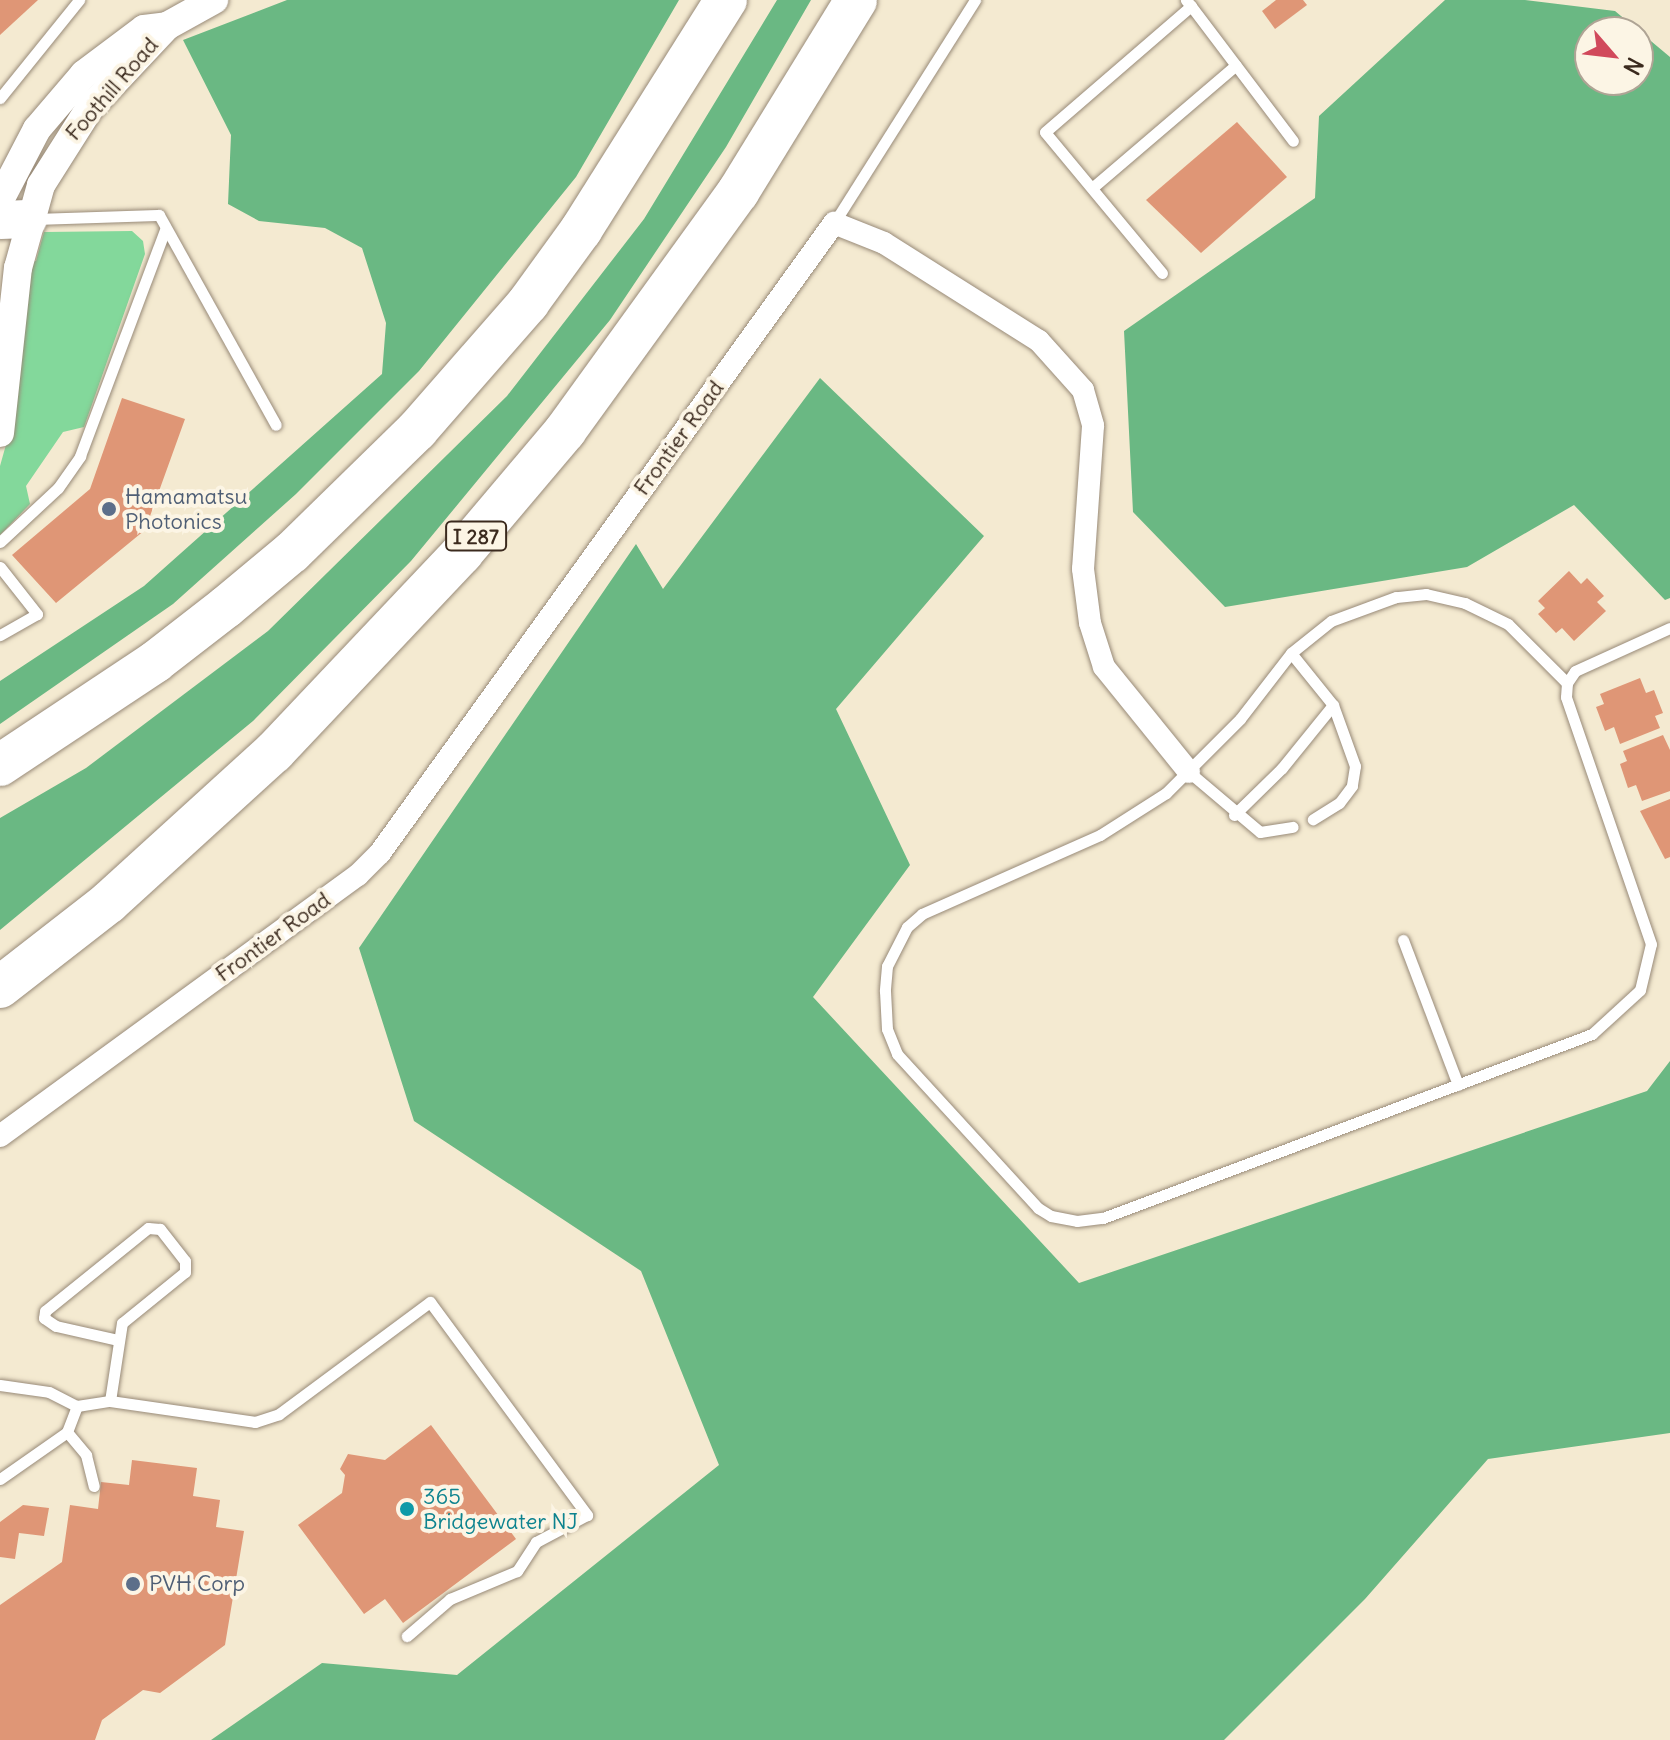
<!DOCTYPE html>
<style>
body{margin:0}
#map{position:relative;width:1670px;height:1740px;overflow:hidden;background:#f4ead1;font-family:Delius,sans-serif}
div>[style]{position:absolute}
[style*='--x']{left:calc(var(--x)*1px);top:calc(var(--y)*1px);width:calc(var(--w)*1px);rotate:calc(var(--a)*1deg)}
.green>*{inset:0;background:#83d89b}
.forest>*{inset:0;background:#6ab883}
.building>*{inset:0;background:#df9676}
.roads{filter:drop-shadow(0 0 2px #988a78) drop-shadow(0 0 2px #988a78)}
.service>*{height:11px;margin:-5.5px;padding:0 5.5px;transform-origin:5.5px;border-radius:5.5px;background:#fff}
.minor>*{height:22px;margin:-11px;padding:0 11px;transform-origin:11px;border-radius:11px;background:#fff}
.tertiary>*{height:28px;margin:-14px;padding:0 14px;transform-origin:14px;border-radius:14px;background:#fff}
.trunk>*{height:38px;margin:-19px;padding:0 19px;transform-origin:19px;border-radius:19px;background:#fff}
.motorway>*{height:42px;margin:-21px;padding:0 21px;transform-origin:21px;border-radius:21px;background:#fff}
.dots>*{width:22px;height:22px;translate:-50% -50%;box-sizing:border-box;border:4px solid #fcf5e5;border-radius:50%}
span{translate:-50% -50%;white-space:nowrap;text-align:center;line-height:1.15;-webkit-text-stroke:8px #fcf5e5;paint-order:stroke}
.shield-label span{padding:2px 6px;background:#fcf5e5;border:2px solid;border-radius:6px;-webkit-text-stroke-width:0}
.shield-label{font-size:20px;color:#3b2a1e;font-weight:700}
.street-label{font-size:22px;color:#3b2a1e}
.service-label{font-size:22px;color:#4e5e75}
.left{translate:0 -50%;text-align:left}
.culture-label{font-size:22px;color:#0d838f}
.north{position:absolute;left:1574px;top:16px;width:80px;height:80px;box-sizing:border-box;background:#fcf5e5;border:2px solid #afa495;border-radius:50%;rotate:118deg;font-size:22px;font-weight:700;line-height:32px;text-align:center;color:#3b2a1e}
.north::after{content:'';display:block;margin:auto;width:28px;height:36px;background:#d1495b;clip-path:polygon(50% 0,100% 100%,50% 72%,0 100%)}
</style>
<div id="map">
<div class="green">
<div style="clip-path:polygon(132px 231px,143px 241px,145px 254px,84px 427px,63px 432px,26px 486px,30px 504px,0 535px,0 466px,16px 409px,29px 261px,36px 261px,44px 232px)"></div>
</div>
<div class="forest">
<div style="clip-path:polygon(287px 0,679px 0,576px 177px,419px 371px,296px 494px,173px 604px,0 724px,0 681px,144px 586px,382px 374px,386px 323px,362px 248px,325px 228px,259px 221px,228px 204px,231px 135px,183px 40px)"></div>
<div style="clip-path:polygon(777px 0,811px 0,726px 147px,610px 320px,411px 561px,253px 721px,0 930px,0 818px,86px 768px,268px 631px,507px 396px,644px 219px)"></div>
<div style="clip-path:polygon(evenodd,1445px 0,1525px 0,1615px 11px,1670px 57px,1670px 598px,1665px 600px,1574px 505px,1467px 567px,1225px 607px,1133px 512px,1124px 331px,1315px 198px,1319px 116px,1445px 0,1590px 32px,1638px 32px,1638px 80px,1590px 80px,1590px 32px)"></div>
<div style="clip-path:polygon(820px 378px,984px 536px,836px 709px,910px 865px,813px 997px,1079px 1283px,1647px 1091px,1670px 1061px,1670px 1433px,1488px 1459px,1365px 1599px,1224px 1740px,211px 1740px,322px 1663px,457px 1675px,719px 1465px,641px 1271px,414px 1121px,359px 948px,636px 544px,663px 589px)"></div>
</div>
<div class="building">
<div style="clip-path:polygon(0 0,38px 0,0 35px)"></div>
<div style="clip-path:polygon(1276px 0,1303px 0,1307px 5px,1275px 29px,1262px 11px)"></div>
<div style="clip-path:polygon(1237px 122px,1287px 177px,1201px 253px,1146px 200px)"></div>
<div style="clip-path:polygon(122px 398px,185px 419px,145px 530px,56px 603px,12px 555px,90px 489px)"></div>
<div style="clip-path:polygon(1569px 571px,1581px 584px,1587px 578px,1604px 596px,1597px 602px,1606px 611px,1574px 641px,1562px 628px,1556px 633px,1538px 614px,1545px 608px,1538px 601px)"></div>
<div style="clip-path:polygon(1640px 678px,1646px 693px,1654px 690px,1663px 713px,1655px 716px,1660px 728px,1620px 744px,1614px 727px,1605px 731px,1596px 707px,1604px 704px,1600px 694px)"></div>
<div style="clip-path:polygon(1663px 735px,1670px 750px,1670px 791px,1642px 801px,1636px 785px,1628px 788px,1620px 764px,1627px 761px,1623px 751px)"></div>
<div style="clip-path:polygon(1670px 799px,1670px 857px,1665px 859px,1640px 811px)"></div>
<div style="clip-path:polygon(431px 1425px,516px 1539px,403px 1623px,385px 1599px,364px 1614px,298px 1525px,342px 1493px,345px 1475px,340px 1469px,348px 1454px,385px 1460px)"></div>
<div style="clip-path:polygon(132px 1460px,197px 1468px,193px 1496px,220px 1500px,216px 1527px,244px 1531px,225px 1645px,160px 1693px,143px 1690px,102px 1720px,95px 1740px,0 1740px,0 1605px,62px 1562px,70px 1505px,98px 1509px,101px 1482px,129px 1485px)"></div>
<div style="clip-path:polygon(23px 1505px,49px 1508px,44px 1536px,19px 1533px,15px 1559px,0 1557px,0 1522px)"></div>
</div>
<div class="roads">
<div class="service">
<div style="--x:1191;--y:6;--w:169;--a:52.9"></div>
<div style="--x:0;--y:98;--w:126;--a:-51.1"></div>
<div style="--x:1092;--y:188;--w:189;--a:-40.5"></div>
<div style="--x:33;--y:219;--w:126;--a:-1.8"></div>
<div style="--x:159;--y:215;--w:240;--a:60.9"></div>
<div style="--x:834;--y:223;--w:264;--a:-57.7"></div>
<div style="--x:1162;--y:273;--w:183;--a:-129.7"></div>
<div style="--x:1045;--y:132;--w:193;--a:-40.8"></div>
<div style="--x:1191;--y:6;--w:8;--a:-130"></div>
<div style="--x:0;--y:542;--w:79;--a:-43"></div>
<div style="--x:58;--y:488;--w:39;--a:-55"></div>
<div style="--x:80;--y:456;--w:241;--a:-69.4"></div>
<div style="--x:0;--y:567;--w:60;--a:51.8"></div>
<div style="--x:37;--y:614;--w:43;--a:150.4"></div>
<div style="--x:1291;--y:653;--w:67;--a:51.1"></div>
<div style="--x:1333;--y:705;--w:65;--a:70.2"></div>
<div style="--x:1355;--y:766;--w:20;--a:99"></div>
<div style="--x:1352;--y:786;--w:21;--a:127"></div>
<div style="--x:1339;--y:803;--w:31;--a:148"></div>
<div style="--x:1567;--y:683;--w:83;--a:-135"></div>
<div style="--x:1508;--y:624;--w:48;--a:-154"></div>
<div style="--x:1465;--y:603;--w:40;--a:-167"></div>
<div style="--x:1426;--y:594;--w:30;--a:174"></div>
<div style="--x:1396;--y:597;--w:69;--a:159.7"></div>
<div style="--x:1331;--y:621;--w:51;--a:141.3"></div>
<div style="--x:1291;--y:653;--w:83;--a:127.7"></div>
<div style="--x:1240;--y:719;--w:105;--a:135"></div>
<div style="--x:1166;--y:793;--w:78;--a:147.5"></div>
<div style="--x:1100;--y:835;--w:195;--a:156.1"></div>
<div style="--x:922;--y:914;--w:20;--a:139"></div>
<div style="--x:907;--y:927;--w:44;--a:117.1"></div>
<div style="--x:887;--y:966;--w:25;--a:95"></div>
<div style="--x:885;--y:991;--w:38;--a:87"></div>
<div style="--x:887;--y:1029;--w:27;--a:68"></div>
<div style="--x:897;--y:1054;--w:209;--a:47.5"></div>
<div style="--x:1038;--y:1208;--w:15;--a:32"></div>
<div style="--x:1051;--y:1216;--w:26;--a:11"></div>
<div style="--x:1077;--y:1221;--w:26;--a:-7"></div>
<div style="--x:1103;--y:1218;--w:522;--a:-20.62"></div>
<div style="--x:1592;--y:1034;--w:65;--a:-42.5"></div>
<div style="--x:1640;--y:990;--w:47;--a:-76.6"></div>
<div style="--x:1651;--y:944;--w:261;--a:-109"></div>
<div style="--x:1566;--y:697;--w:14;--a:-86"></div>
<div style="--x:1567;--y:683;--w:14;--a:-56"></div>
<div style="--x:1575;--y:671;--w:104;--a:-24.4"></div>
<div style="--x:1189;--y:772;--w:93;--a:40.2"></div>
<div style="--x:1260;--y:832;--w:33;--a:-9"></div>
<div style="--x:1234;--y:815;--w:67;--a:-44.4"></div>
<div style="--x:1282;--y:768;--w:81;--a:-51"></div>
<div style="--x:1403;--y:940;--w:155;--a:69.2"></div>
<div style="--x:0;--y:1385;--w:49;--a:8.1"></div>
<div style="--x:49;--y:1392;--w:31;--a:27"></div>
<div style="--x:77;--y:1406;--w:33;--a:-9"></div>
<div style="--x:110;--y:1401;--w:147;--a:8.2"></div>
<div style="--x:255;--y:1422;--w:25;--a:-18"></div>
<div style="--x:279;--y:1414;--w:188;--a:-36.6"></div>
<div style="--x:430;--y:1302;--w:265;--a:53.6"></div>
<div style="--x:587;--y:1515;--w:58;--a:152.1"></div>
<div style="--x:536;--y:1542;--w:35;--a:123"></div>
<div style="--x:517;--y:1571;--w:73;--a:157.3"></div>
<div style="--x:450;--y:1599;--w:57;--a:139.3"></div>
<div style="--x:110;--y:1401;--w:79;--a:-81.3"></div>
<div style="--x:122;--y:1323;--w:81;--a:-39"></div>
<div style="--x:185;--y:1272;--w:11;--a:-90"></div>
<div style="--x:185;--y:1261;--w:41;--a:-128"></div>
<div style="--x:160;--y:1229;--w:12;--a:-175"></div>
<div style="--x:148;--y:1228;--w:132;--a:141.1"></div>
<div style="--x:45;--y:1311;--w:7;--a:98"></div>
<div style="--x:44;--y:1318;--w:14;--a:34"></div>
<div style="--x:56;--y:1326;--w:64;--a:12.7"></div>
<div style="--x:67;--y:1432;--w:30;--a:50"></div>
<div style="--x:86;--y:1455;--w:32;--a:76"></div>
<div style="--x:0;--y:1479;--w:82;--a:-35"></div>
<div style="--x:67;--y:1432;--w:28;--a:-69"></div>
</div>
<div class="minor">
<div style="--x:0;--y:1136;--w:443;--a:-36.1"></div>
<div style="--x:358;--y:875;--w:31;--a:-45"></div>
<div style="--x:380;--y:853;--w:777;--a:-54.22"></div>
<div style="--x:834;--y:223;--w:54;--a:21.8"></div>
<div style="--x:884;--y:243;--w:183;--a:32.3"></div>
<div style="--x:1039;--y:341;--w:66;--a:48.1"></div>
<div style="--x:1083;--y:390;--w:37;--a:74"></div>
<div style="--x:1093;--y:426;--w:143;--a:94"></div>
<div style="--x:1083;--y:569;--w:54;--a:82.6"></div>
<div style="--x:1090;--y:623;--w:46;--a:72.3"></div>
<div style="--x:1104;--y:667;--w:135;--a:51"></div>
</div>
<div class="tertiary">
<div style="--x:0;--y:200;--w:80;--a:-62.5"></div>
<div style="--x:37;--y:129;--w:72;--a:-49.5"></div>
<div style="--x:84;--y:74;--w:75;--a:-36.9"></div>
<div style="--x:144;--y:29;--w:23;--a:-7"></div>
<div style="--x:167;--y:26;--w:54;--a:-29"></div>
<div style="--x:0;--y:433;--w:166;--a:-83.8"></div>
<div style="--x:18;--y:268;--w:86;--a:-74.5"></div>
<div style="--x:41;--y:185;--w:90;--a:-57.7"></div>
<div style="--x:89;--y:109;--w:114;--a:-46.8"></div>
</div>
<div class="trunk">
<div style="--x:0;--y:220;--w:28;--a:-2"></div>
</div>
<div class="motorway">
<div style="--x:0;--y:765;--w:186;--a:-33.6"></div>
<div style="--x:155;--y:662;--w:90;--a:-37.8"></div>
<div style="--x:226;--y:607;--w:86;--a:-39.8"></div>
<div style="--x:292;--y:552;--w:175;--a:-44.3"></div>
<div style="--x:417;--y:430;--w:169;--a:-48.8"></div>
<div style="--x:528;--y:303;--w:90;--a:-54"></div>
<div style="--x:581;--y:230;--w:272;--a:-57.8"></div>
<div style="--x:0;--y:987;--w:138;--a:-37.9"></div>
<div style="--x:109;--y:902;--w:223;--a:-42.3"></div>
<div style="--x:274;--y:752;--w:274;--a:-46.6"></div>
<div style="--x:462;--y:553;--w:160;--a:-49.8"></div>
<div style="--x:565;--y:431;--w:295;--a:-54.1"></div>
<div style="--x:738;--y:192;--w:225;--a:-58.4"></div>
</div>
</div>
<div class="dots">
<div style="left:109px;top:509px;background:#5c6f8a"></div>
<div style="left:407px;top:1509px;background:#0f9aa8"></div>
<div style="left:133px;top:1584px;background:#5c6f8a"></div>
</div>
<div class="shield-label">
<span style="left:476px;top:536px">I 287</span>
</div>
<div class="street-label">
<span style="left:112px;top:89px;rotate:-49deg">Foothill Road</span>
<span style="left:679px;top:438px;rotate:-54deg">Frontier Road</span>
<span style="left:273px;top:937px;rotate:-36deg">Frontier Road</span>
</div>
<div class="service-label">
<span class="left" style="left:125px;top:509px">Hamamatsu<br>Photonics</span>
<span class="left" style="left:149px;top:1584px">PVH Corp</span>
</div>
<div class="culture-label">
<span class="left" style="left:423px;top:1509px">365<br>Bridgewater NJ</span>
</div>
<div class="north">N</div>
</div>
